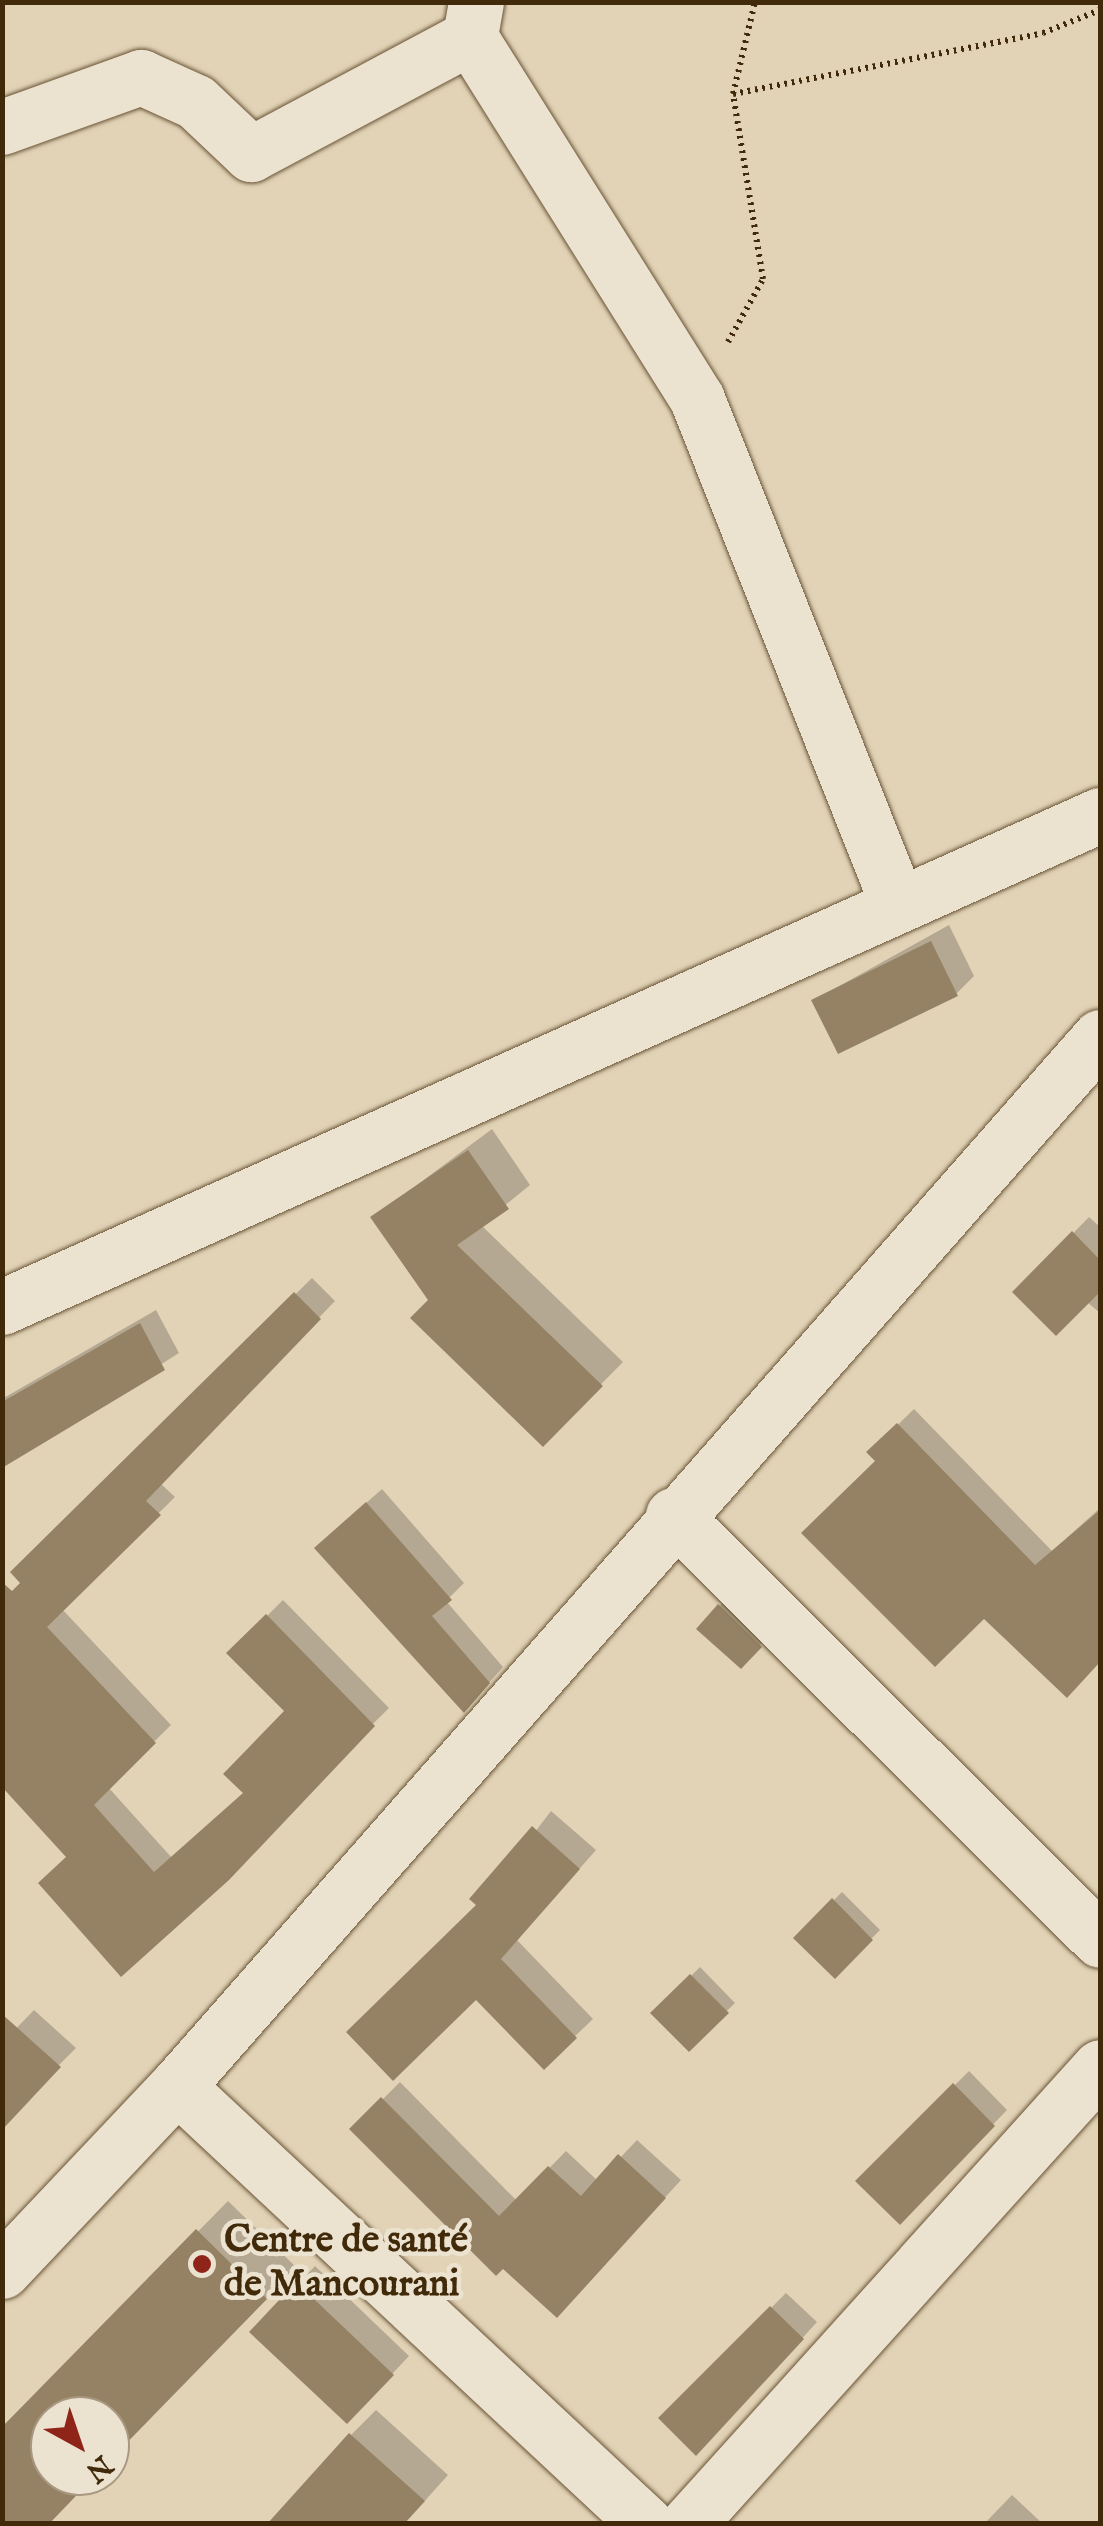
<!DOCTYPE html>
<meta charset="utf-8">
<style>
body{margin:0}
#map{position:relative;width:1103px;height:2526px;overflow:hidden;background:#e2d3b7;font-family:"IM FELL English",serif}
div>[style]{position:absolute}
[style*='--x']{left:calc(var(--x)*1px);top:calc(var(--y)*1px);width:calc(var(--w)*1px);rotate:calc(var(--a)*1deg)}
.shadow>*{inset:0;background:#0003}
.building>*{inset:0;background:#958264}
.path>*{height:6px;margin-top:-3px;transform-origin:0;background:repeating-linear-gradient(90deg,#412a0a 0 2.5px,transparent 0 7.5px)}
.roads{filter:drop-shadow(0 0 2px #695435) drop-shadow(0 0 2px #695435)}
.minor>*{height:55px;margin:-27.5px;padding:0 27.5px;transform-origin:27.5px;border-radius:27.5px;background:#ece2d0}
.tertiary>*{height:55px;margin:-27.5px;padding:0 27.5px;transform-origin:27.5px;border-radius:27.5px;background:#ece2d0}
.dots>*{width:28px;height:28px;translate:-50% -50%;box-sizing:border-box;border:5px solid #ece2d0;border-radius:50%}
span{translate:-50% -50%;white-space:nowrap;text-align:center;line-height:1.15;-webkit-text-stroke:9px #ece2d0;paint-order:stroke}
.poi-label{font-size:38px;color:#412a0a;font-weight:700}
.left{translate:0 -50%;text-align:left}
.frame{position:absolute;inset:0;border:5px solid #412a0a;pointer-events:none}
.north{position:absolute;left:30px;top:2396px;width:100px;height:100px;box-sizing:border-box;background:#ece2d0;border:2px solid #a89881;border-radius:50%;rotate:140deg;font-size:28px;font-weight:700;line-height:40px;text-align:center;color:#412a0a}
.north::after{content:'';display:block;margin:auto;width:35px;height:45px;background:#8f2418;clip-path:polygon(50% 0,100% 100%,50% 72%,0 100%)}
</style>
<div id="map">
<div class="shadow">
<div style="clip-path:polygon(949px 925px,974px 976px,956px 994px,814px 1000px)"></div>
<div style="clip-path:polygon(492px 1129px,530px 1185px,481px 1225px,623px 1362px,543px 1443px,374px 1217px)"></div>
<div style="clip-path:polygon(1089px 1217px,1100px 1227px,1100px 1313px,1087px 1302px,1016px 1292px)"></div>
<div style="clip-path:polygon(312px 1278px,335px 1301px,160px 1483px,175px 1497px,62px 1609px,171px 1725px,108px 1787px,172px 1858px,245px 1792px,287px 1711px,230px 1653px,283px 1600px,389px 1708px,121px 1973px,69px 1856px,24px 1583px,13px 1572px)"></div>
<div style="clip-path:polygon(156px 1310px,179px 1353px,2px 1465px,2px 1399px)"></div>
<div style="clip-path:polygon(914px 1409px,1052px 1551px,1100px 1508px,1100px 1659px,1067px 1694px,984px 1616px,870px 1452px)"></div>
<div style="clip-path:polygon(382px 1489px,464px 1583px,446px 1601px,503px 1667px,478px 1695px,332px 1533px)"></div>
<div style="clip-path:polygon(728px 1597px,768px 1637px,740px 1665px,699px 1629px)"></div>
<div style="clip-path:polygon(551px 1811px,596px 1850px,517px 1940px,593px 2019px,544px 2066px,479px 1905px)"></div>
<div style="clip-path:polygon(842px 1892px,880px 1930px,835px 1975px,796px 1938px)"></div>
<div style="clip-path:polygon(700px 1967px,735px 2003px,689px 2048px,654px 2013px)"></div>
<div style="clip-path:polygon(34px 2010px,76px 2048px,2px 2122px,2px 2043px)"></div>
<div style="clip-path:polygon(969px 2071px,1007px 2110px,900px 2221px,859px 2181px)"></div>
<div style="clip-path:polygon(400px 2082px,517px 2201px,566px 2151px,598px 2181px,637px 2140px,681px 2180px,573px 2298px,353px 2129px)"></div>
<div style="clip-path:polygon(228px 2201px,296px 2267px,110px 2458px,110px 2416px,50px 2416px,50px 2476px,92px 2476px,46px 2524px,2px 2431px)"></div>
<div style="clip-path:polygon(315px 2266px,409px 2356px,365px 2403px,253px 2332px)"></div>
<div style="clip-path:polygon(786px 2293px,817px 2322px,711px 2438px,661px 2418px)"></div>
<div style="clip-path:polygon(376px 2410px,448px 2475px,404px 2524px,351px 2435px)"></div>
<div style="clip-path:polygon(1012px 2495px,1043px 2524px,984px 2524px)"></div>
</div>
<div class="building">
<div style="clip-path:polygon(931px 941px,958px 996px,838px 1054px,811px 1000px)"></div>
<div style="clip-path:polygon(468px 1150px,509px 1209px,457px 1245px,603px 1386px,543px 1447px,410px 1318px,428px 1300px,370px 1217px)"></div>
<div style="clip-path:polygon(1072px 1231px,1100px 1260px,1100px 1292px,1056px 1336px,1012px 1292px)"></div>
<div style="clip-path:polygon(294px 1292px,321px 1319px,146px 1501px,161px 1515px,47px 1627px,156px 1743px,94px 1805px,154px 1872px,243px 1793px,223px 1774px,284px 1711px,226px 1653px,266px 1614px,375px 1726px,229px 1880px,121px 1977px,38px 1883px,66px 1857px,2px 1787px,2px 1582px,12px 1591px,20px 1583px,10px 1572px)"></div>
<div style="clip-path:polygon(140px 1323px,165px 1370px,2px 1468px,2px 1402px)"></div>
<div style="clip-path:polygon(897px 1423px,1035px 1565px,1100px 1510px,1100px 1662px,1067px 1698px,984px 1619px,935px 1667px,801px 1533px,875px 1461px,866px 1452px)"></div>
<div style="clip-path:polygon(366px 1502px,452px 1600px,432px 1616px,490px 1683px,464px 1713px,314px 1548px)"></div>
<div style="clip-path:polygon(718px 1604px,762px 1647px,741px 1669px,696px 1629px)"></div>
<div style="clip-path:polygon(532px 1826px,580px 1869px,501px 1959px,577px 2038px,544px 2070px,476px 2000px,393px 2081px,346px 2032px,476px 1905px,469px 1899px)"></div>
<div style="clip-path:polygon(832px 1898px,873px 1940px,835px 1979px,793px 1938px)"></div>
<div style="clip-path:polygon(690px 1974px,729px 2013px,689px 2052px,650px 2013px)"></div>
<div style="clip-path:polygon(2px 2014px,61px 2067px,2px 2130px)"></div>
<div style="clip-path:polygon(953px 2083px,995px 2126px,900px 2225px,855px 2181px)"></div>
<div style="clip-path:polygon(381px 2097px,499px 2216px,548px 2166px,581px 2196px,618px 2154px,666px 2198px,557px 2318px,503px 2269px,496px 2276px,349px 2129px)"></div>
<div style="clip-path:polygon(196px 2229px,267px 2299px,110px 2460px,110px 2416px,50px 2416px,50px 2476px,95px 2476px,49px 2524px,2px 2524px,2px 2427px)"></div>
<div style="clip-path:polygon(296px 2282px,394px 2375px,347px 2424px,249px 2332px)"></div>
<div style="clip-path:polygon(770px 2306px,804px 2339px,696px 2456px,658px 2418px)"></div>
<div style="clip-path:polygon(349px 2433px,425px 2501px,404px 2524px,267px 2524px)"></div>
</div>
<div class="path">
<div style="--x:733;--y:94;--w:316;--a:-11.1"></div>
<div style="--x:1043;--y:33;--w:61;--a:-22"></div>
<div style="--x:728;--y:342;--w:72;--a:-60.9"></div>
<div style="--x:763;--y:279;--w:187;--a:-99.2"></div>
<div style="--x:733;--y:94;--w:95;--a:-76.6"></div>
</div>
<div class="roads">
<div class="minor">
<div style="--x:476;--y:2;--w:36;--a:100"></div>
<div style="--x:470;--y:37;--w:427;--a:57.9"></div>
<div style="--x:697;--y:399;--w:544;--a:68.34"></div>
<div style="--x:2;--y:127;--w:148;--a:-19.8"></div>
<div style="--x:141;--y:77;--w:60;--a:24.4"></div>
<div style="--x:196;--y:102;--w:76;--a:43.4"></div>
<div style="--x:251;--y:154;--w:248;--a:-28.1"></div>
<div style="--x:673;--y:1515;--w:602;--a:44.87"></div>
<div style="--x:177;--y:2086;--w:642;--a:43.04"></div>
<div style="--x:688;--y:2524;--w:615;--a:-47.96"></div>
</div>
<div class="tertiary">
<div style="--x:2;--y:1307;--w:1203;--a:-24.14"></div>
<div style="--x:2;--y:2271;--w:255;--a:-46.6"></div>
<div style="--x:177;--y:2086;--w:1397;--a:-48.66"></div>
</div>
</div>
<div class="dots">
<div style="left:202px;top:2264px;background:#8f2418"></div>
</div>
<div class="poi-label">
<span class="left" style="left:224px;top:2264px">Centre de santé<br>de Mancourani</span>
</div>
<div class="frame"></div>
<div class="north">N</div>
</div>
